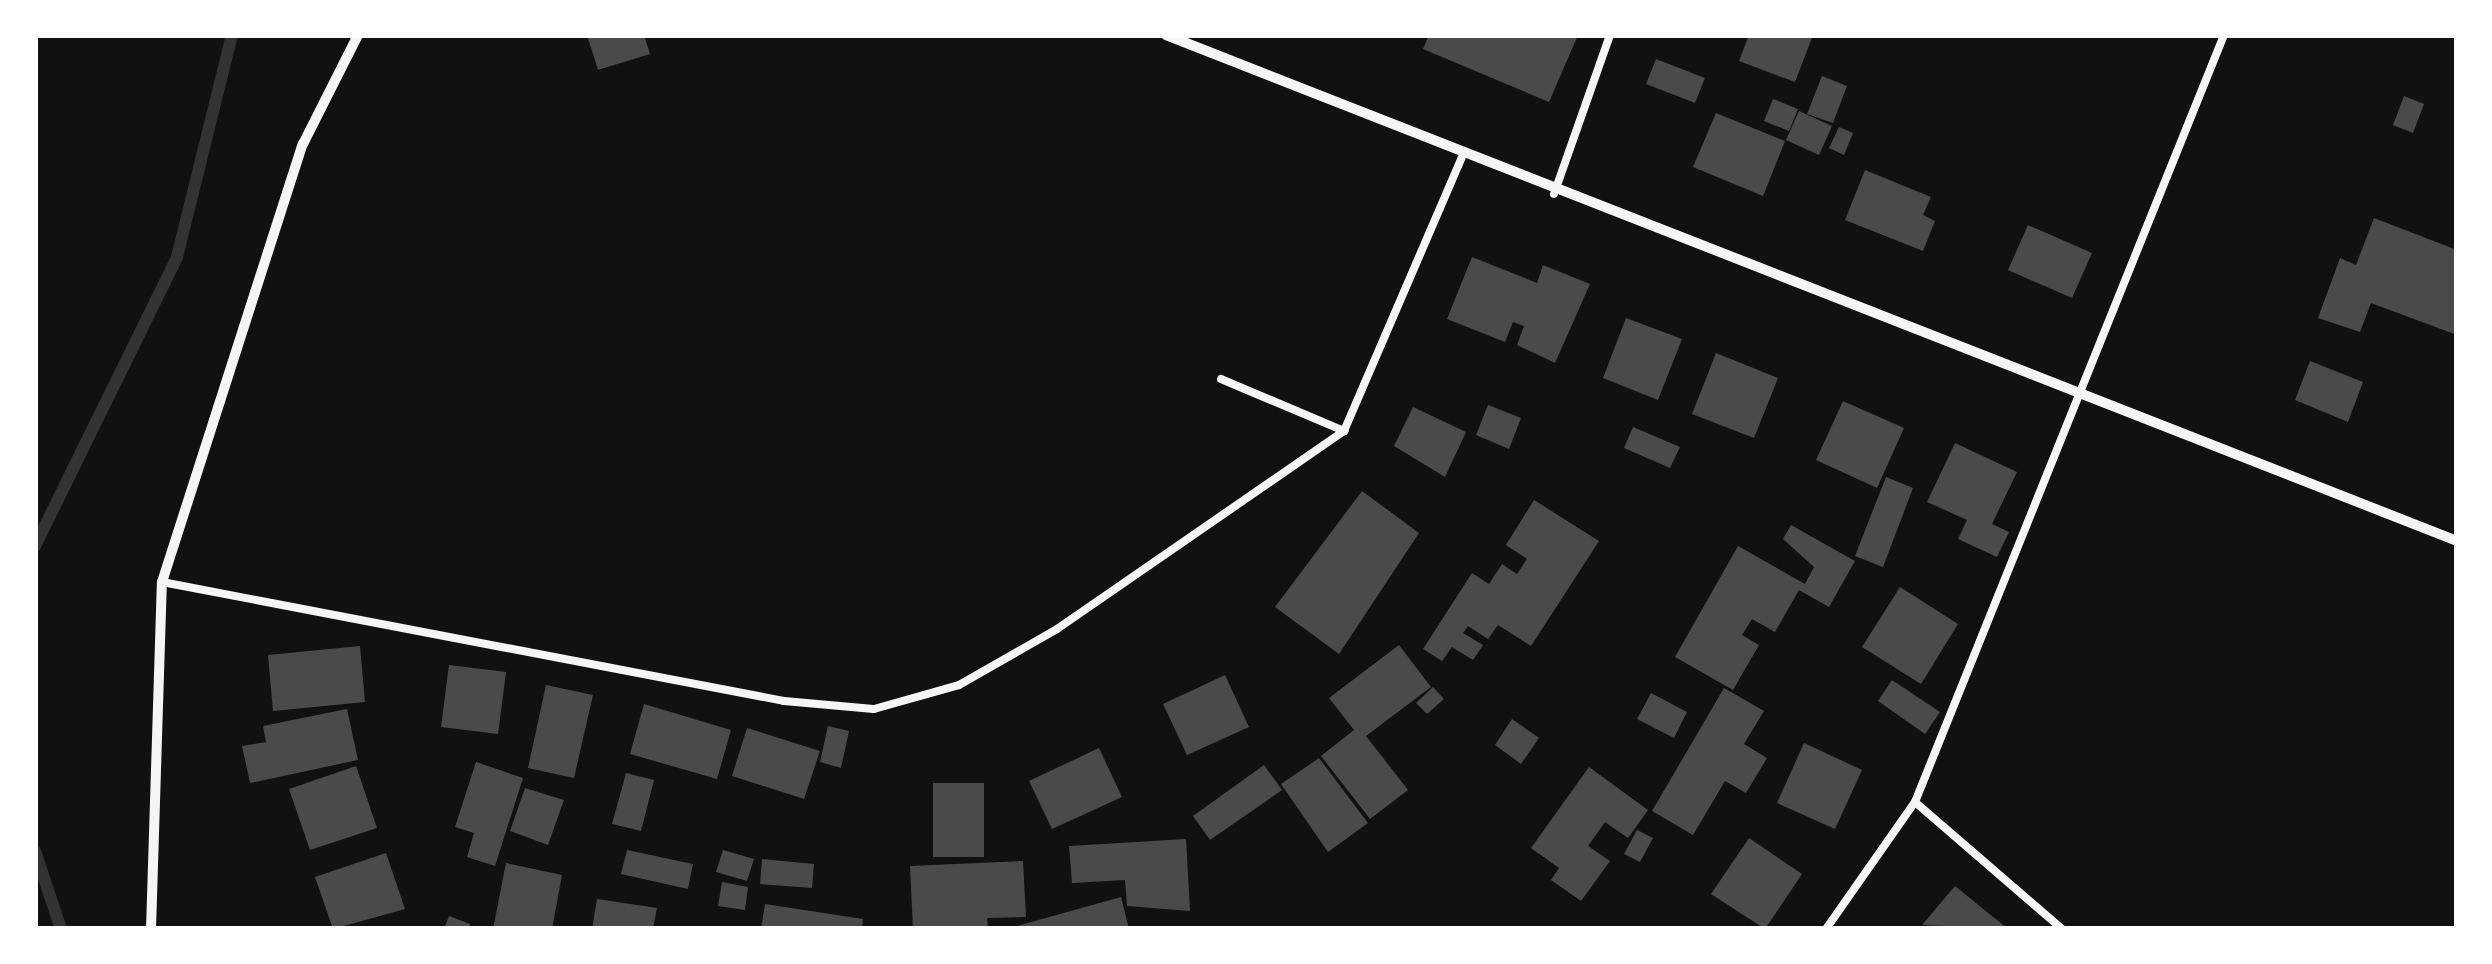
<!DOCTYPE html>
<style>
body{margin:0}
#map{position:relative;width:2492px;height:964px;overflow:hidden;background:#111;font-family:"PT Sans",sans-serif}
div>[style]{position:absolute}
[style*='--x']{left:calc(var(--x)*1px);top:calc(var(--y)*1px);width:calc(var(--w)*1px);rotate:calc(var(--a)*1deg)}
.stream>*{height:12px;margin:-6px;padding:0 6px;transform-origin:6px;border-radius:6px;background:#333}
.building>*{inset:0;background:#4a4a4a}
.service>*{height:8px;margin:-4px;padding:0 4px;transform-origin:4px;border-radius:4px;background:#f5f5f5}
.minor>*{height:10px;margin:-5px;padding:0 5px;transform-origin:5px;border-radius:5px;background:#f5f5f5}
span{translate:-50% -50%;white-space:nowrap;text-align:center;line-height:1.15;-webkit-text-stroke:9px #fff;paint-order:stroke}
.frame{position:absolute;inset:0;border:38px solid #fff;pointer-events:none}
</style>
<div id="map">
<div class="stream">
<div style="--x:35;--y:546;--w:322;--a:-63.8"></div>
<div style="--x:177;--y:257;--w:229;--a:-76.1"></div>
<div style="--x:35;--y:851;--w:82;--a:71.6"></div>
</div>
<div class="building">
<div style="clip-path:polygon(587px 35px,644px 35px,650px 54px,598px 70px)"></div>
<div style="clip-path:polygon(1429px 35px,1578px 35px,1549px 102px,1423px 49px)"></div>
<div style="clip-path:polygon(1749px 35px,1813px 35px,1795px 82px,1739px 61px)"></div>
<div style="clip-path:polygon(1656px 59px,1705px 78px,1695px 103px,1646px 84px)"></div>
<div style="clip-path:polygon(1822px 76px,1847px 86px,1833px 123px,1807px 114px)"></div>
<div style="clip-path:polygon(2404px 96px,2424px 104px,2413px 133px,2393px 125px)"></div>
<div style="clip-path:polygon(1773px 99px,1798px 109px,1789px 131px,1764px 121px)"></div>
<div style="clip-path:polygon(1799px 111px,1832px 126px,1819px 155px,1786px 140px)"></div>
<div style="clip-path:polygon(1716px 113px,1785px 141px,1763px 196px,1693px 167px)"></div>
<div style="clip-path:polygon(1839px 127px,1853px 133px,1844px 155px,1829px 148px)"></div>
<div style="clip-path:polygon(1865px 170px,1931px 197px,1923px 215px,1935px 221px,1923px 251px,1845px 220px)"></div>
<div style="clip-path:polygon(2374px 218px,2457px 250px,2457px 335px,2371px 303px,2360px 332px,2318px 318px,2340px 258px,2356px 265px)"></div>
<div style="clip-path:polygon(2028px 225px,2092px 253px,2072px 298px,2008px 270px)"></div>
<div style="clip-path:polygon(1472px 257px,1537px 283px,1543px 265px,1590px 284px,1555px 363px,1517px 345px,1524px 326px,1513px 322px,1505px 342px,1447px 319px)"></div>
<div style="clip-path:polygon(1626px 318px,1682px 339px,1658px 400px,1603px 378px)"></div>
<div style="clip-path:polygon(1716px 353px,1778px 378px,1754px 438px,1692px 414px)"></div>
<div style="clip-path:polygon(2310px 361px,2363px 382px,2348px 422px,2295px 400px)"></div>
<div style="clip-path:polygon(1843px 401px,1904px 428px,1877px 488px,1816px 460px)"></div>
<div style="clip-path:polygon(1488px 405px,1521px 418px,1509px 449px,1476px 435px)"></div>
<div style="clip-path:polygon(1413px 407px,1466px 432px,1445px 477px,1394px 446px)"></div>
<div style="clip-path:polygon(1633px 427px,1680px 447px,1670px 468px,1624px 448px)"></div>
<div style="clip-path:polygon(1955px 443px,2017px 472px,1992px 524px,2009px 532px,1997px 557px,1958px 539px,1967px 520px,1927px 502px)"></div>
<div style="clip-path:polygon(1886px 477px,1913px 488px,1883px 567px,1855px 556px)"></div>
<div style="clip-path:polygon(1362px 491px,1419px 533px,1339px 654px,1275px 607px)"></div>
<div style="clip-path:polygon(1534px 500px,1599px 541px,1531px 646px,1498px 625px,1488px 639px,1468px 626px,1463px 633px,1483px 645px,1473px 660px,1452px 647px,1442px 661px,1423px 649px,1472px 573px,1489px 584px,1502px 564px,1517px 574px,1527px 559px,1506px 545px)"></div>
<div style="clip-path:polygon(1791px 525px,1855px 561px,1829px 607px,1799px 590px,1775px 632px,1752px 619px,1742px 635px,1759px 645px,1733px 690px,1675px 657px,1738px 546px,1805px 584px,1814px 567px,1783px 539px)"></div>
<div style="clip-path:polygon(1900px 587px,1958px 624px,1921px 684px,1862px 647px)"></div>
<div style="clip-path:polygon(1399px 645px,1431px 687px,1366px 736px,1408px 790px,1370px 819px,1321px 756px,1354px 730px,1329px 698px)"></div>
<div style="clip-path:polygon(360px 646px,365px 702px,273px 711px,268px 655px)"></div>
<div style="clip-path:polygon(449px 665px,506px 672px,498px 734px,441px 727px)"></div>
<div style="clip-path:polygon(1225px 675px,1249px 727px,1187px 755px,1163px 704px)"></div>
<div style="clip-path:polygon(1892px 680px,1940px 712px,1925px 734px,1878px 701px)"></div>
<div style="clip-path:polygon(546px 685px,593px 695px,574px 778px,528px 768px)"></div>
<div style="clip-path:polygon(1433px 687px,1444px 699px,1427px 714px,1416px 703px)"></div>
<div style="clip-path:polygon(1724px 688px,1764px 711px,1744px 744px,1767px 758px,1746px 793px,1725px 781px,1693px 835px,1652px 811px)"></div>
<div style="clip-path:polygon(1651px 693px,1687px 712px,1674px 738px,1637px 719px)"></div>
<div style="clip-path:polygon(644px 704px,731px 730px,717px 779px,630px 754px)"></div>
<div style="clip-path:polygon(347px 709px,358px 760px,250px 783px,242px 746px,266px 742px,263px 726px)"></div>
<div style="clip-path:polygon(1512px 719px,1539px 738px,1521px 764px,1495px 745px)"></div>
<div style="clip-path:polygon(828px 726px,849px 731px,841px 768px,820px 762px)"></div>
<div style="clip-path:polygon(747px 728px,820px 751px,804px 799px,732px 776px)"></div>
<div style="clip-path:polygon(1804px 743px,1862px 770px,1835px 829px,1777px 803px)"></div>
<div style="clip-path:polygon(1099px 748px,1122px 797px,1052px 829px,1029px 781px)"></div>
<div style="clip-path:polygon(1319px 758px,1368px 823px,1328px 852px,1281px 784px)"></div>
<div style="clip-path:polygon(476px 762px,523px 778px,495px 866px,467px 857px,474px 833px,455px 827px)"></div>
<div style="clip-path:polygon(1264px 765px,1282px 790px,1210px 840px,1193px 816px)"></div>
<div style="clip-path:polygon(356px 766px,377px 828px,310px 850px,289px 789px)"></div>
<div style="clip-path:polygon(1589px 767px,1648px 810px,1628px 838px,1605px 822px,1588px 846px,1610px 861px,1581px 901px,1551px 880px,1559px 868px,1531px 848px)"></div>
<div style="clip-path:polygon(626px 773px,654px 780px,641px 831px,612px 824px)"></div>
<div style="clip-path:polygon(933px 783px,984px 783px,984px 857px,933px 857px)"></div>
<div style="clip-path:polygon(525px 788px,564px 800px,548px 845px,510px 831px)"></div>
<div style="clip-path:polygon(1637px 830px,1653px 838px,1640px 862px,1624px 854px)"></div>
<div style="clip-path:polygon(1749px 838px,1802px 874px,1765px 929px,1711px 894px)"></div>
<div style="clip-path:polygon(1186px 839px,1190px 911px,1127px 906px,1125px 880px,1072px 883px,1069px 846px)"></div>
<div style="clip-path:polygon(627px 850px,693px 864px,688px 889px,621px 874px)"></div>
<div style="clip-path:polygon(723px 850px,754px 859px,747px 881px,716px 872px)"></div>
<div style="clip-path:polygon(386px 853px,405px 909px,333px 929px,315px 877px)"></div>
<div style="clip-path:polygon(762px 859px,814px 864px,812px 888px,760px 884px)"></div>
<div style="clip-path:polygon(1023px 861px,1026px 917px,987px 918px,988px 929px,913px 929px,910px 866px)"></div>
<div style="clip-path:polygon(506px 863px,562px 875px,552px 929px,493px 929px)"></div>
<div style="clip-path:polygon(722px 882px,748px 887px,745px 910px,718px 906px)"></div>
<div style="clip-path:polygon(1955px 886px,2008px 929px,1922px 925px)"></div>
<div style="clip-path:polygon(1121px 897px,1129px 929px,1010px 929px,1010px 928px)"></div>
<div style="clip-path:polygon(597px 899px,657px 908px,653px 929px,592px 929px)"></div>
<div style="clip-path:polygon(765px 904px,863px 919px,862px 929px,761px 929px)"></div>
<div style="clip-path:polygon(449px 916px,470px 924px,469px 929px,444px 929px)"></div>
</div>
<div class="service">
<div style="--x:1554;--y:194;--w:169;--a:-70.6"></div>
<div style="--x:1221;--y:379;--w:134;--a:22.9"></div>
<div style="--x:162;--y:582;--w:633;--a:10.83"></div>
<div style="--x:784;--y:701;--w:90;--a:5.1"></div>
<div style="--x:874;--y:709;--w:88;--a:-15.8"></div>
<div style="--x:959;--y:685;--w:113;--a:-29.7"></div>
<div style="--x:1057;--y:629;--w:349;--a:-34.6"></div>
<div style="--x:1344;--y:431;--w:304;--a:-66.7"></div>
<div style="--x:1915;--y:802;--w:194;--a:40.8"></div>
<div style="--x:1826;--y:929;--w:155;--a:-55"></div>
<div style="--x:1915;--y:802;--w:827;--a:-68.06"></div>
</div>
<div class="minor">
<div style="--x:1166;--y:35;--w:1387;--a:21.4"></div>
<div style="--x:151;--y:929;--w:347;--a:-88.2"></div>
<div style="--x:162;--y:582;--w:460;--a:-72.2"></div>
<div style="--x:303;--y:144;--w:122;--a:-63.2"></div>
</div>
<div class="frame"></div>
</div>
